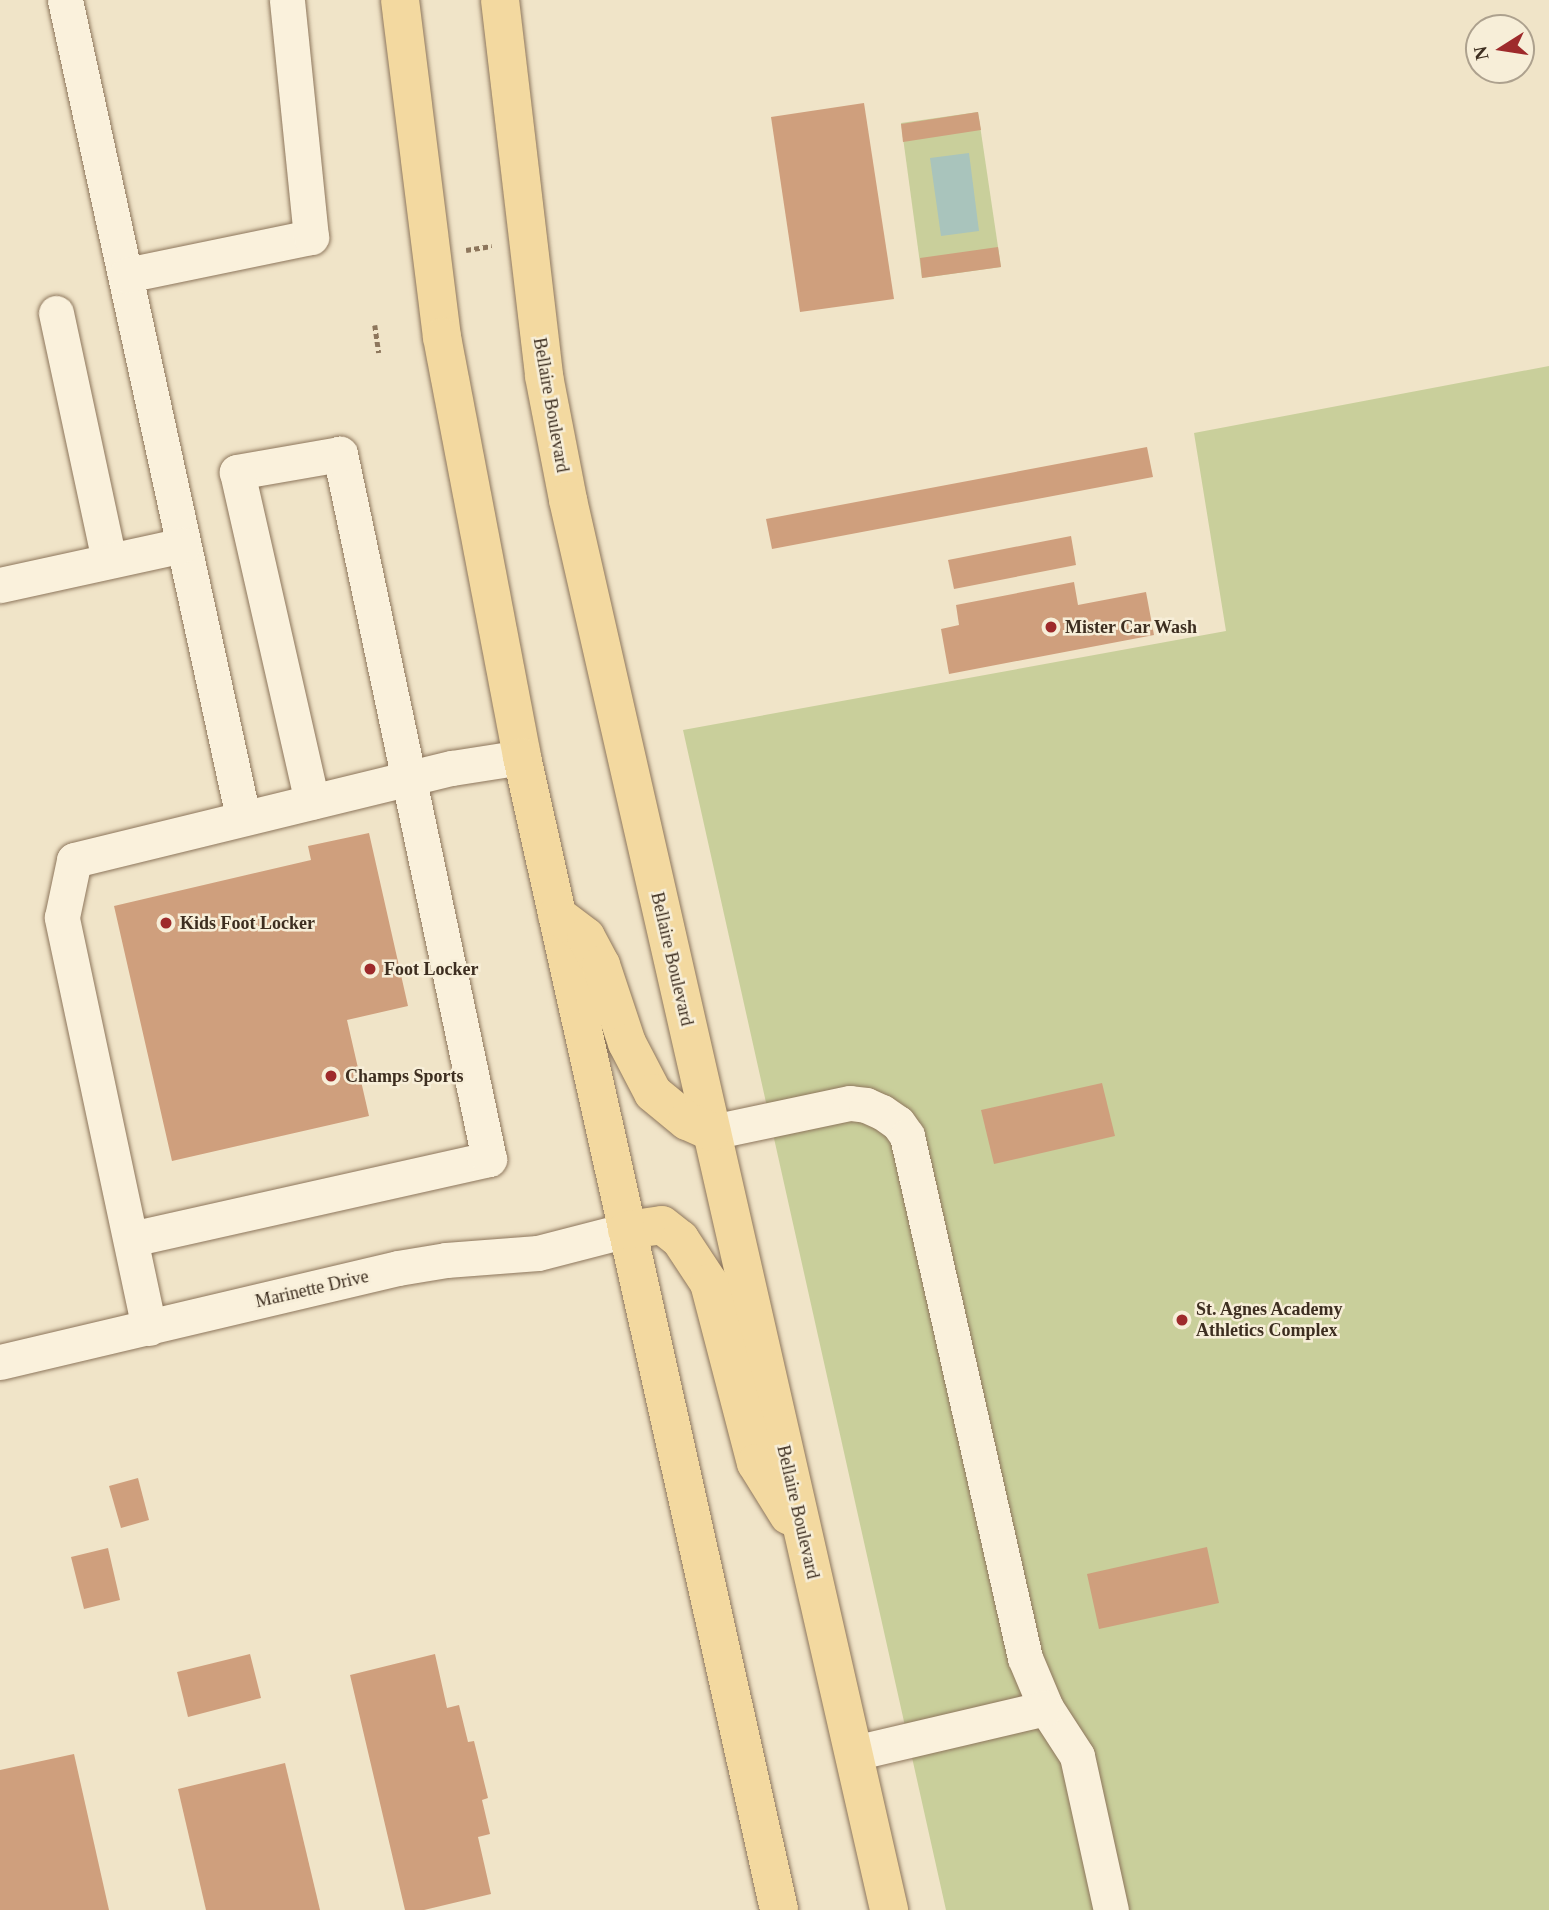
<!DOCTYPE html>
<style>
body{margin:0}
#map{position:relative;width:1549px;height:1910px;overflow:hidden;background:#f0e4c8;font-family:Georgia,serif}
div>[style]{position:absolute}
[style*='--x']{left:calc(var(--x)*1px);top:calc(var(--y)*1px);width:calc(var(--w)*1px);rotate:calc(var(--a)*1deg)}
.green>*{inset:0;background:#c9cf9b}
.water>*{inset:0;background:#a9c4bc}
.building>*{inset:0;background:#cf9f7d}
.path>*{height:4.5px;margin-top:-2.25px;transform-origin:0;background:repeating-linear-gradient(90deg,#8d765c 0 5px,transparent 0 8.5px)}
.roads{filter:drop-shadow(0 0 2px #8d765c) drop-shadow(0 0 2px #8d765c)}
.minor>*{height:35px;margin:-17.5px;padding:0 17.5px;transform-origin:17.5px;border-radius:17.5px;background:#faf1dc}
.major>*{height:38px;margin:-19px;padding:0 19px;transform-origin:19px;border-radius:19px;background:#f3d9a0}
.dots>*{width:19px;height:19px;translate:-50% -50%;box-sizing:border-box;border:4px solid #f7eed8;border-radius:50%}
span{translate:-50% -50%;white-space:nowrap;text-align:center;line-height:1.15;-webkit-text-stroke:5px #f7eed8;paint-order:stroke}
.street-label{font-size:18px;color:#3d2e20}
.poi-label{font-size:18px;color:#3d2e20;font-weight:700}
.left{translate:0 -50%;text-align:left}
.north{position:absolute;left:1465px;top:14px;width:70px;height:70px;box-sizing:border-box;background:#f7eed8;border:2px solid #ada18e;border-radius:50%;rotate:258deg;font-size:19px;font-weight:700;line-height:28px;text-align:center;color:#3d2e20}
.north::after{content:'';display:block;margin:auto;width:24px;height:32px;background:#9e2a2b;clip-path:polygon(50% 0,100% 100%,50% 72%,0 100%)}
</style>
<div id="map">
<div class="green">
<div style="clip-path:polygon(978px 112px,1001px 267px,922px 278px,901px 123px)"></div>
<div style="clip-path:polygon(1549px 366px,1549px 1910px,946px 1910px,683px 730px,1226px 631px,1194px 433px)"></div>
</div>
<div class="water">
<div style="clip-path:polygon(969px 153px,979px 231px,941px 236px,930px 158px)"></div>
</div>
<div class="building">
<div style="clip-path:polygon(864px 103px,894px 299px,800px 312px,771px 117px)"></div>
<div style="clip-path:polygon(978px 112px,981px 130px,903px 142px,901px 124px)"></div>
<div style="clip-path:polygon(998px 247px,1001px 267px,922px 278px,920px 258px)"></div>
<div style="clip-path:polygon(1147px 447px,1153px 477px,772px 549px,766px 519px)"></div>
<div style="clip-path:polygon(1071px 536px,1076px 565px,954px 589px,948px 560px)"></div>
<div style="clip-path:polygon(1074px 582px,1078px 605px,1146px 592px,1154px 635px,949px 674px,941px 629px,959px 625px,956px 605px)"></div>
<div style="clip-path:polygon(369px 833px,408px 1006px,347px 1020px,369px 1116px,172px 1161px,114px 906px,311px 860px,308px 846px)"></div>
<div style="clip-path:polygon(1102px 1083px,1115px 1136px,994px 1164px,981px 1110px)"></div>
<div style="clip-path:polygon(138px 1478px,149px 1520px,121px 1528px,109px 1486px)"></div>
<div style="clip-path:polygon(1207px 1547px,1219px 1603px,1099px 1629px,1087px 1574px)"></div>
<div style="clip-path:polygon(108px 1548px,120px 1600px,84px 1609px,71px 1557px)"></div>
<div style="clip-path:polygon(250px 1654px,261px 1698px,188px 1717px,177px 1672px)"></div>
<div style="clip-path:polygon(435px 1654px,447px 1708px,459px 1705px,468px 1742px,474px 1741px,488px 1798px,482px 1800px,490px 1834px,478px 1837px,491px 1894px,424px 1910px,405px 1910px,350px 1675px)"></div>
<div style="clip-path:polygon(74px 1754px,109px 1910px,0 1910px,0 1770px)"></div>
<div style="clip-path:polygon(285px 1763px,320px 1910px,206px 1910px,178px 1789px)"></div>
</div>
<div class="path">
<div style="--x:466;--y:250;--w:26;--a:-9"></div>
<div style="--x:375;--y:325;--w:28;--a:82"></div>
</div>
<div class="roads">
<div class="minor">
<div style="--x:65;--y:0;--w:836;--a:77.71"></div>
<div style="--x:126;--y:275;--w:189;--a:-11.6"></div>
<div style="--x:311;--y:237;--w:238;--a:-95.8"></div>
<div style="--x:56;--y:313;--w:253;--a:77.9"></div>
<div style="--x:0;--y:585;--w:187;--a:-12.3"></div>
<div style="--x:712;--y:1132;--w:141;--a:-11.9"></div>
<div style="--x:850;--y:1103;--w:16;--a:7"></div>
<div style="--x:866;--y:1105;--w:17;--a:24"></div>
<div style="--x:882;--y:1112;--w:19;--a:35"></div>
<div style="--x:898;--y:1123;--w:16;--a:55"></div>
<div style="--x:907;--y:1136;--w:535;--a:77.26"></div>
<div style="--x:1025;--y:1658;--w:54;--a:67.2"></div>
<div style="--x:1046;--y:1708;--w:57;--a:57.1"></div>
<div style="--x:1077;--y:1756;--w:158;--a:77.6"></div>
<div style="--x:131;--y:1239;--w:367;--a:-12.6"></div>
<div style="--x:489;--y:1159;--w:721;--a:-101.93"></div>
<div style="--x:340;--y:454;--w:105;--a:170.1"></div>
<div style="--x:237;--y:472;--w:338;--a:77.2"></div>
<div style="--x:149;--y:1328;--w:420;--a:-102"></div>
<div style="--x:62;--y:917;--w:58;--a:-78.1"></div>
<div style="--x:74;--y:860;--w:389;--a:-13.7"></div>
<div style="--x:452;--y:768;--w:71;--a:-8.9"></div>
<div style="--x:0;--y:1362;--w:409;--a:-13.3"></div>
<div style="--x:398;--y:1268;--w:49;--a:-9.5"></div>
<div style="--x:446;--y:1260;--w:92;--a:-4.4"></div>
<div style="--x:538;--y:1253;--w:92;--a:-14.5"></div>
<div style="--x:854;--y:1753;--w:197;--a:-13.2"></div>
</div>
<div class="major">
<div style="--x:400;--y:0;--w:340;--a:82.9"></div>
<div style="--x:442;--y:337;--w:428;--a:79.2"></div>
<div style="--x:522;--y:757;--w:1181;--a:77.43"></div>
<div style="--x:500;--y:0;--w:379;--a:83.3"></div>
<div style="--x:544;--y:376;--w:126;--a:79"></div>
<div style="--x:568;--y:500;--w:1446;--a:77.17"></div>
<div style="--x:557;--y:915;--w:36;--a:37"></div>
<div style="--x:586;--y:937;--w:32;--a:62"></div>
<div style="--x:601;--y:965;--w:82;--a:71.6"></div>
<div style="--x:627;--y:1043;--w:56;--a:62.5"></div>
<div style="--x:653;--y:1093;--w:44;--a:39.5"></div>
<div style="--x:687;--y:1121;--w:27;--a:24"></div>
<div style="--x:627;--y:1230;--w:35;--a:-8"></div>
<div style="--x:662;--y:1225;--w:23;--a:38"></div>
<div style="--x:680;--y:1239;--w:53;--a:56.6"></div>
<div style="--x:709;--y:1283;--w:186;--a:75.4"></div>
<div style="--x:756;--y:1463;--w:62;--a:58.1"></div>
</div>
</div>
<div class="dots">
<div style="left:1051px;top:627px;background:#9e2a2b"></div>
<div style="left:166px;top:923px;background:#9e2a2b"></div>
<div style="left:370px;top:969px;background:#9e2a2b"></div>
<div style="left:331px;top:1076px;background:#9e2a2b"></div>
<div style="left:1182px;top:1320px;background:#9e2a2b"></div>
</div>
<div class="street-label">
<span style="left:551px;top:405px;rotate:80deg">Bellaire Boulevard</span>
<span style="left:672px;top:959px;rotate:77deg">Bellaire Boulevard</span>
<span style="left:312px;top:1289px;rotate:-13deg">Marinette Drive</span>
<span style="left:798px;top:1512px;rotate:77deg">Bellaire Boulevard</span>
</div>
<div class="poi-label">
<span class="left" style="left:1065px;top:627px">Mister Car Wash</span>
<span class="left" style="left:180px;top:923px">Kids Foot Locker</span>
<span class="left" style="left:384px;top:969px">Foot Locker</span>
<span class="left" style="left:345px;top:1076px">Champs Sports</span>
<span class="left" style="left:1196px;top:1320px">St. Agnes Academy<br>Athletics Complex</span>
</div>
<div class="north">N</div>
</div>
